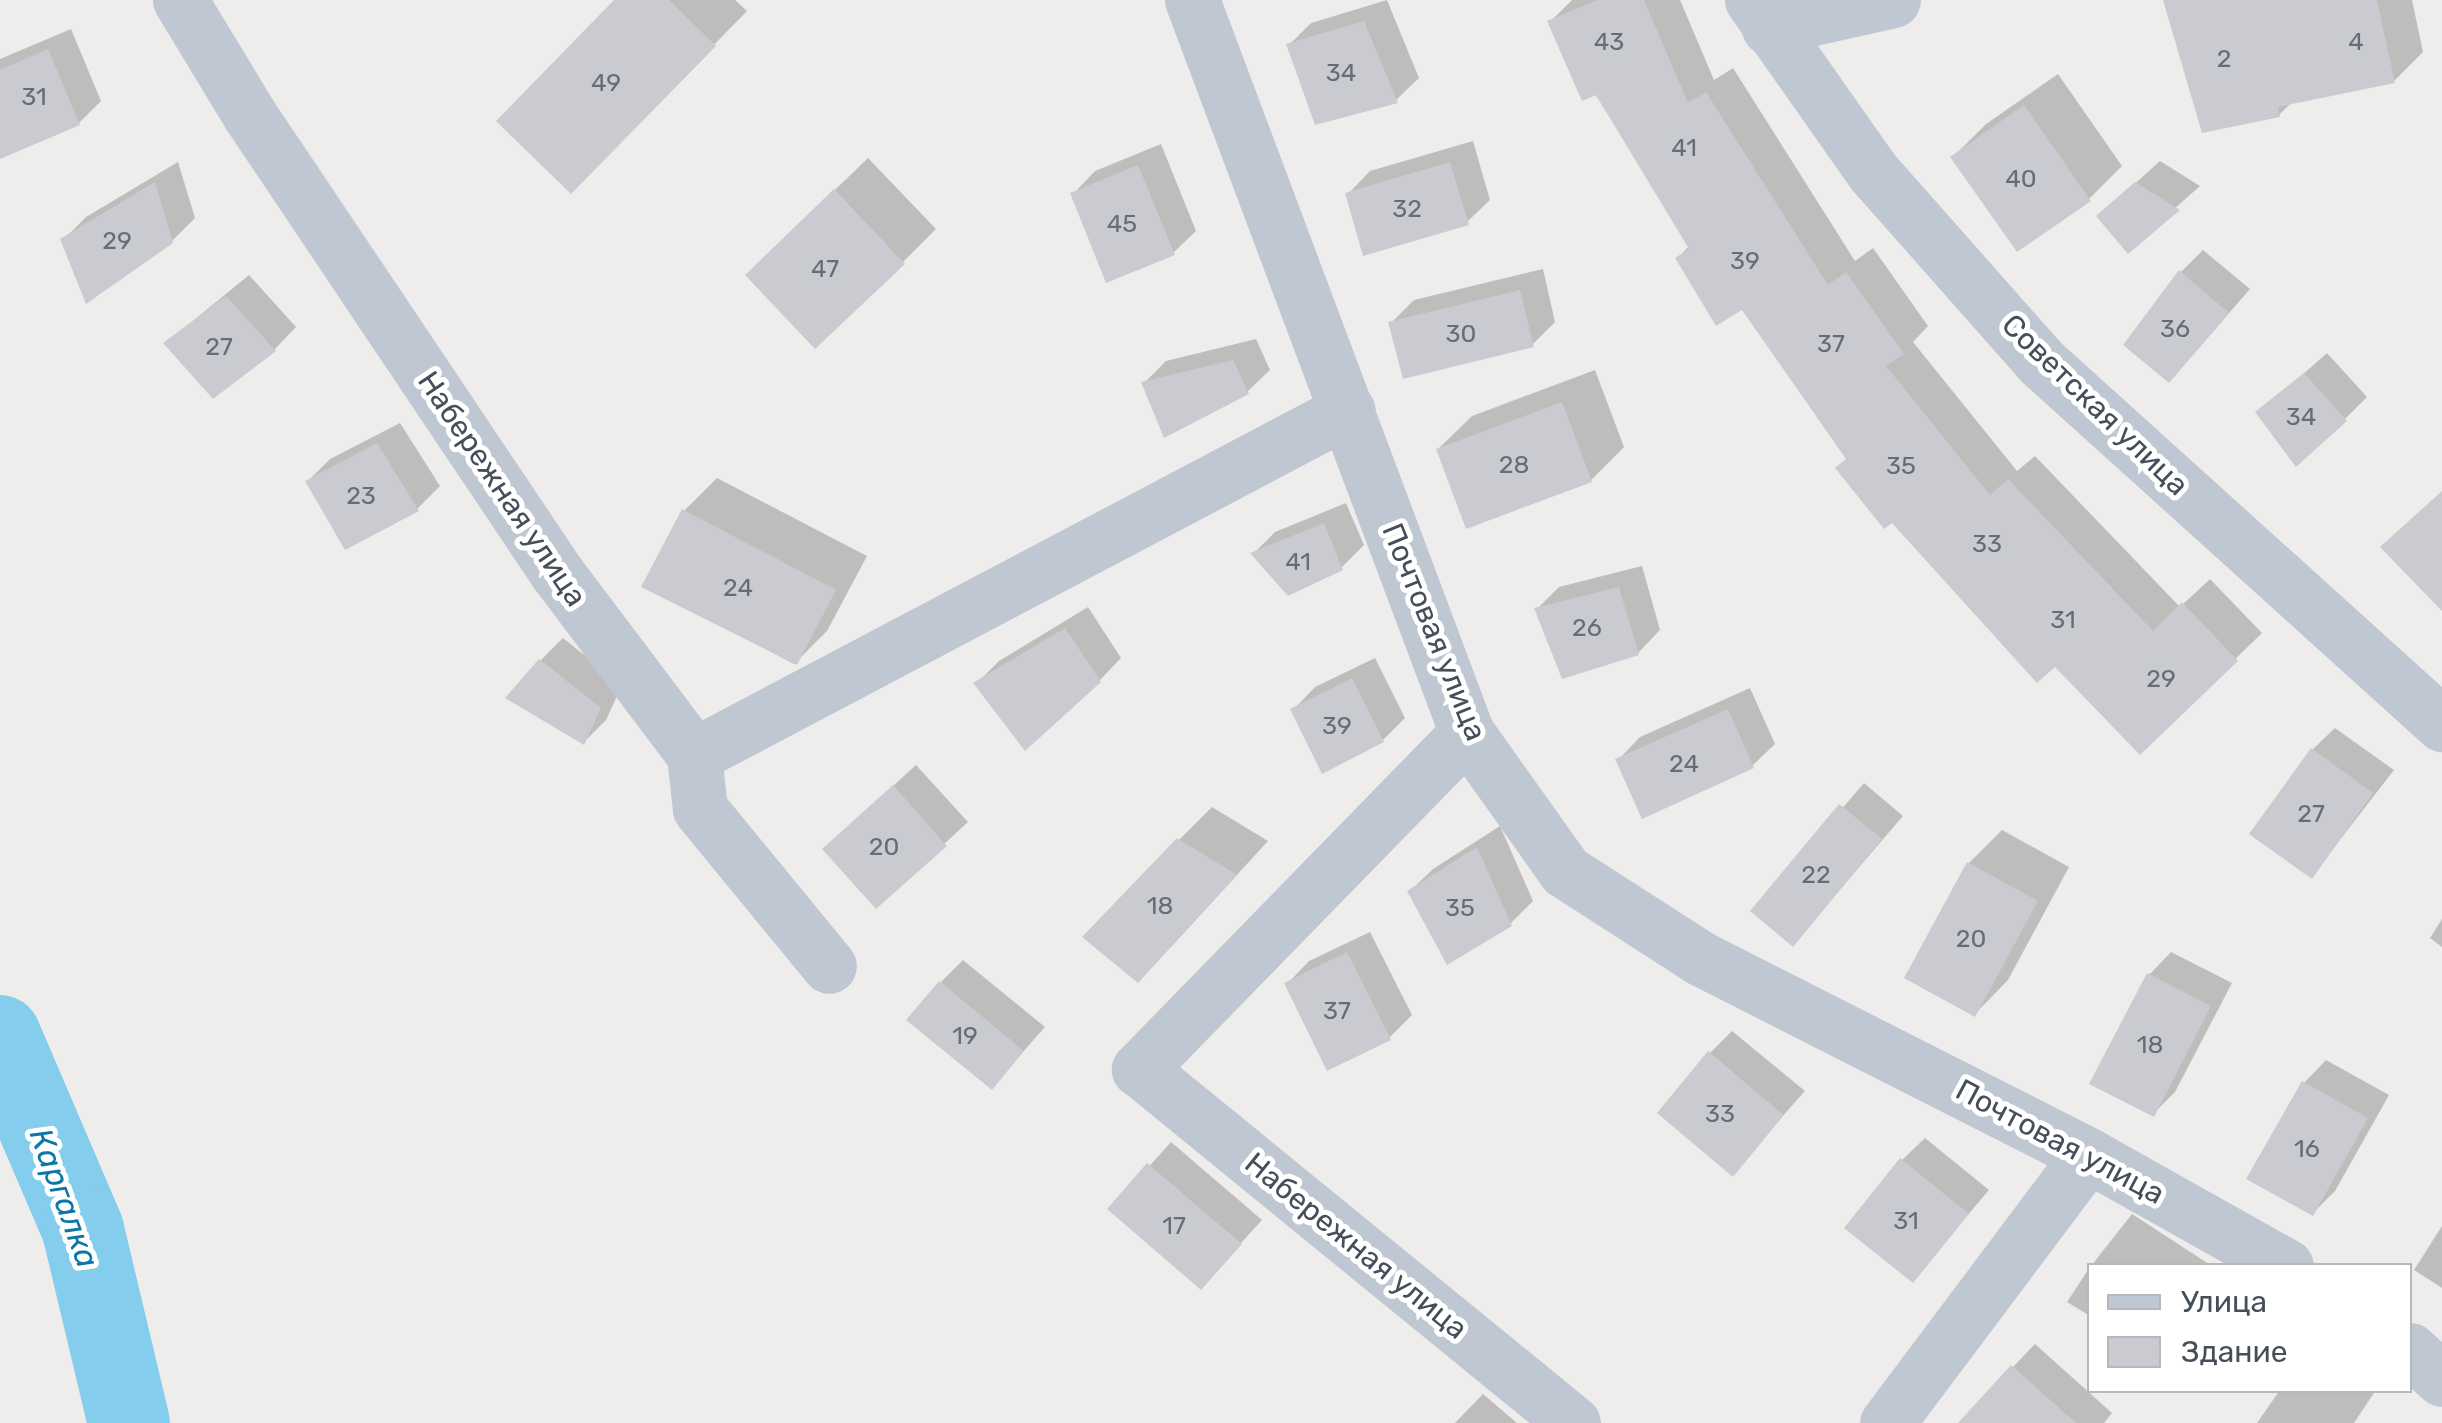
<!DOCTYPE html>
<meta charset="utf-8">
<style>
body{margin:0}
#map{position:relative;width:2442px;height:1423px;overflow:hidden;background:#efecec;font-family:Rubik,sans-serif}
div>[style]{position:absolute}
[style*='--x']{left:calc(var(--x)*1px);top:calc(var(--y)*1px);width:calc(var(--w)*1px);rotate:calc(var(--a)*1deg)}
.shadow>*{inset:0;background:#0003}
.river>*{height:82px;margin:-41px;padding:0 41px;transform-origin:41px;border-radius:41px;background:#85cdec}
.building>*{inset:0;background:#c9cbd1}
.minor>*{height:55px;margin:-27.5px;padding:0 27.5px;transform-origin:27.5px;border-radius:27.5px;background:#bfc7d2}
span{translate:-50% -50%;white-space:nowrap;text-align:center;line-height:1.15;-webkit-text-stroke:10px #fff;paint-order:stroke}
.number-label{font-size:25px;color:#666d78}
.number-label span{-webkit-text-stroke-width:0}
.street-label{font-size:30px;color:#454e5a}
.water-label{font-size:32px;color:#0b77a7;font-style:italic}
.legend{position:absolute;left:2087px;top:1263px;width:325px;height:130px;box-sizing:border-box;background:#fff;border:2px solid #b5b8bd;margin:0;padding:12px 18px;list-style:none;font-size:30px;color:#454e5a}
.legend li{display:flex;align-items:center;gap:20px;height:50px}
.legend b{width:50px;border:2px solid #b5b8bd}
</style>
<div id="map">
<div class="shadow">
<div style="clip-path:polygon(617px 0,735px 0,747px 11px,571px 191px)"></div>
<div style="clip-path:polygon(1387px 0,1419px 78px,1396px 100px,1289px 45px,1311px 23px)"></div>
<div style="clip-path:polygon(1572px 0,1680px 0,1714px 80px,1733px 68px,1855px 261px,1873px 248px,1928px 326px,1913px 342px,2017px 471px,2035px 456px,2180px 607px,2210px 579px,2262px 633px,2140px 752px,1849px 458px,1743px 306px,1678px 258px,1690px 245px,1550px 22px)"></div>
<div style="clip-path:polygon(2165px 0,2412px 0,2423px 52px,2394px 81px,2292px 102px,2279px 115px)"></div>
<div style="clip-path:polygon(71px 29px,101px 101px,79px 123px,0 156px,0 59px)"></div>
<div style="clip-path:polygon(2058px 74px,2122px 166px,2089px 199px,1953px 157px,1986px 124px)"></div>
<div style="clip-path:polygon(1473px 141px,1490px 200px,1467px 222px,1348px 194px,1370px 171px)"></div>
<div style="clip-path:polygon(1161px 144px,1196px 231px,1173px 253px,1073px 194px,1095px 171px)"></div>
<div style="clip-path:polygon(868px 158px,936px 229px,903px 262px,781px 242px)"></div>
<div style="clip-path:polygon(2160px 161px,2200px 186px,2128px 250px,2099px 216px)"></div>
<div style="clip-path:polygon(178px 162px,195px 218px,172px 241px,63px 240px,86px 217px)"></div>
<div style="clip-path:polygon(2203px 250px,2250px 289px,2191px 357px,2181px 272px)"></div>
<div style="clip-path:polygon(1543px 269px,1555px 322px,1533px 344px,1391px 323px,1414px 300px)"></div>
<div style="clip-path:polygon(249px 275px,296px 327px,274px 350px,166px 343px)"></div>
<div style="clip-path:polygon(1256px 339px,1270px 370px,1247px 392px,1144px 383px,1166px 361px)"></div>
<div style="clip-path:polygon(2327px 353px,2367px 397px,2345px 419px,2259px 413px)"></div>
<div style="clip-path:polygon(1595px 370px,1624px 447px,1591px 480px,1438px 449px,1472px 416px)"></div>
<div style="clip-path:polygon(400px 423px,440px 486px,417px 509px,308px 481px,330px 459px)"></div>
<div style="clip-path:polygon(717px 478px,867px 556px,827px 631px,794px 664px,644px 586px,684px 511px)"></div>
<div style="clip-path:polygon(1346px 503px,1364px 545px,1341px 568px,1253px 554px,1275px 532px)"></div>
<div style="clip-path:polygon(1642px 566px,1660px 630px,1638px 653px,1537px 609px,1559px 587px)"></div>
<div style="clip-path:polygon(1088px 607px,1121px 658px,1099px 681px,976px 684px,999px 661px)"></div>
<div style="clip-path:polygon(563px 638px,622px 685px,606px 720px,584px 742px,541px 660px)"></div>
<div style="clip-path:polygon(1375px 658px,1405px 718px,1383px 740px,1293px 710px,1315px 687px)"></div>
<div style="clip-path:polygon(1750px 688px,1775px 744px,1752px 766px,1618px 760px,1640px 737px)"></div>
<div style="clip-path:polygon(2335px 728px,2394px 770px,2312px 876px,2312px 750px)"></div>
<div style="clip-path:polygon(916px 765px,968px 822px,877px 906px,848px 827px)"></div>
<div style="clip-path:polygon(1864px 783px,1903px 816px,1793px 944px,1754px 911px)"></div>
<div style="clip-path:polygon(1212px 807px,1268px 841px,1171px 947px,1179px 840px)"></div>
<div style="clip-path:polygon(1500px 826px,1533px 901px,1510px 924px,1410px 891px,1433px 869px)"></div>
<div style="clip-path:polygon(2002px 830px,2069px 867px,2008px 980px,1975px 1014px,1969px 863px)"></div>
<div style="clip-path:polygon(2442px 919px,2442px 947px,2430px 938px)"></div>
<div style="clip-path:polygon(1370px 932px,1412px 1015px,1389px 1038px,1287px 984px,1309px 961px)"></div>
<div style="clip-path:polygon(2171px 952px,2232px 983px,2175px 1092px,2153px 1114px,2149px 975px)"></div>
<div style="clip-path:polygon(963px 960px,1045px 1027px,992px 1087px,941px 982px)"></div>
<div style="clip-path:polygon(1732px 1031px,1805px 1091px,1732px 1173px,1710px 1053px)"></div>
<div style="clip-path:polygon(2326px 1060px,2389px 1095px,2335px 1191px,2313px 1213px,2304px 1083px)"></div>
<div style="clip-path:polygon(1925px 1138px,1989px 1190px,1913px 1279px,1902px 1160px)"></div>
<div style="clip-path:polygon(1171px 1142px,1262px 1220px,1201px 1287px,1111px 1209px)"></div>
<div style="clip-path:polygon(2132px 1214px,2212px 1266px,2091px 1266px)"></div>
<div style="clip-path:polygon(2442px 1226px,2442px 1288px,2414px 1270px)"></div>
<div style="clip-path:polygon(2090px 1267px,2090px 1316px,2067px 1302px)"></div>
<div style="clip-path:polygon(2035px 1344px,2112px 1413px,2104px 1423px,1985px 1423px,2013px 1367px)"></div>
<div style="clip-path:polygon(2280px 1390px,2376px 1390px,2354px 1423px,2257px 1423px)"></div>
<div style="clip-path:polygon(1483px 1394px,1517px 1423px,1455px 1423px)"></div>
</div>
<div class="river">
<div style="--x:0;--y:1036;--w:211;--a:66.8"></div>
<div style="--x:83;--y:1230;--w:198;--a:76.6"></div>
</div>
<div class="building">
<div style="clip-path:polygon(614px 0,669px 0,716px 46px,571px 194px,496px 121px)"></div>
<div style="clip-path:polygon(1597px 0,1644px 0,1688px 103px,1706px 92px,1828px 285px,1846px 272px,1904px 354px,1886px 366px,1990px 495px,2008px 479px,2153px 631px,2182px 602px,2238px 661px,2140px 755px,2055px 667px,2037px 683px,1892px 523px,1884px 529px,1835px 468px,1846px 459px,1742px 310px,1716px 326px,1675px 258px,1689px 249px,1596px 95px,1582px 101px,1547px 21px)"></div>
<div style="clip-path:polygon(2163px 0,2377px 0,2395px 83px,2278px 107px,2280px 117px,2202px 133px)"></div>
<div style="clip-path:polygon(1364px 21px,1398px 103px,1315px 125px,1286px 44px)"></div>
<div style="clip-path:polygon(48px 49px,80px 125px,0 159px,0 70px)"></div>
<div style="clip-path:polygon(2024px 105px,2091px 201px,2017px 252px,1950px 157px)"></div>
<div style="clip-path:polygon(1450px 162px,1469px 225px,1363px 256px,1345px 193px)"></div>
<div style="clip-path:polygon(1138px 165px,1175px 255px,1106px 283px,1070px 193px)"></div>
<div style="clip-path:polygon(155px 182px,173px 243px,86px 304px,60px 239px)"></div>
<div style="clip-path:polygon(2135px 182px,2180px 210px,2128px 254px,2096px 216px)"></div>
<div style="clip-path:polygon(834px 189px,905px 264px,815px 349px,745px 275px)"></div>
<div style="clip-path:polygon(2179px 270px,2229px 313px,2169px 383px,2123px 345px)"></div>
<div style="clip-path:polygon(1520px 290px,1534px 347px,1403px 379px,1388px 322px)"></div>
<div style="clip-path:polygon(226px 296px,276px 351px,213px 399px,163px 343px)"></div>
<div style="clip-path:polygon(1233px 360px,1249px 394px,1164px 438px,1141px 382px)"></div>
<div style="clip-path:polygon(2304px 373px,2347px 421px,2296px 467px,2255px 412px)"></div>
<div style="clip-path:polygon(1562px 402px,1592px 482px,1466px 529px,1436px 449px)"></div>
<div style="clip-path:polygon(377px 443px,419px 511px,345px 550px,305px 481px)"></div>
<div style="clip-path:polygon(2442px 491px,2442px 611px,2380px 547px)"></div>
<div style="clip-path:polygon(682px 509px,836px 590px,797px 665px,641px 587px)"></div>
<div style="clip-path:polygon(1324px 523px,1343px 570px,1288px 596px,1250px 553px)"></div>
<div style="clip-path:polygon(1619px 587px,1639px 655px,1562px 679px,1534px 608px)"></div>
<div style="clip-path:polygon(1065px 628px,1101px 682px,1025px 751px,973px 683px)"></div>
<div style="clip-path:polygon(539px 659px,601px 708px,584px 745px,505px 698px)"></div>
<div style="clip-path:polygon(1352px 678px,1384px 742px,1322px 774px,1290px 709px)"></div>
<div style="clip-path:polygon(1728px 709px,1754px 768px,1642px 819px,1615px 759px)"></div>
<div style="clip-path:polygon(2311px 748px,2373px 793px,2312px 879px,2249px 834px)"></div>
<div style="clip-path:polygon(893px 785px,947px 846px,876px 909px,822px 849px)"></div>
<div style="clip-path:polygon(1839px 804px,1882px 839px,1793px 947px,1750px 911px)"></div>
<div style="clip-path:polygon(1177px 838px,1237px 875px,1138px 983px,1082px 937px)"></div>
<div style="clip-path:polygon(1477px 847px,1512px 926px,1447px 965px,1407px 891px)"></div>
<div style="clip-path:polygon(1967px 862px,2038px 901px,1975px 1017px,1904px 978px)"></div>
<div style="clip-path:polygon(1347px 952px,1391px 1040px,1327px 1071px,1284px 983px)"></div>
<div style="clip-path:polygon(2147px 973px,2211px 1006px,2154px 1117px,2089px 1084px)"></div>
<div style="clip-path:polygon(939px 981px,1024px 1051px,992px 1090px,906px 1020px)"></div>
<div style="clip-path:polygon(1708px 1051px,1784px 1115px,1733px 1177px,1657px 1113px)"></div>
<div style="clip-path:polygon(2302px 1081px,2368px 1118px,2313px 1216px,2246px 1179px)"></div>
<div style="clip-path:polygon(1900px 1158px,1969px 1214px,1913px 1283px,1844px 1228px)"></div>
<div style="clip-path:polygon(1147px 1163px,1242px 1244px,1201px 1290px,1107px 1209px)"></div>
<div style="clip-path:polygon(2011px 1365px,2076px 1423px,1958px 1423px)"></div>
</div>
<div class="minor">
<div style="--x:180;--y:0;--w:133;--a:58.8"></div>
<div style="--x:249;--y:114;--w:553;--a:56.14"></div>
<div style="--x:557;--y:573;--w:228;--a:53"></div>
<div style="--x:694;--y:755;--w:54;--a:83.7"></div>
<div style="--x:700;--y:809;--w:203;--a:50.6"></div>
<div style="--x:1192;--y:0;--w:783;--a:69.44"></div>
<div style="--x:1467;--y:733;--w:169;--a:54.6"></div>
<div style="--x:1565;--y:871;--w:161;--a:32.8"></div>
<div style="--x:1700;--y:958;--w:435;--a:26.9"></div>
<div style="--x:2088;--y:1155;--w:227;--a:29.3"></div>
<div style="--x:1752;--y:0;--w:210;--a:54.9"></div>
<div style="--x:1873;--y:172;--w:252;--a:48.5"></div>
<div style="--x:2040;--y:361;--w:542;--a:42.08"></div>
<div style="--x:1769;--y:28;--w:127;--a:-12.7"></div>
<div style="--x:1467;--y:733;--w:470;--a:134.3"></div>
<div style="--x:1139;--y:1069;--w:560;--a:39.2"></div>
<div style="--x:694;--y:755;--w:739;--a:-27.81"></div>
<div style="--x:2410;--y:1350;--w:43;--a:42.2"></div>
<div style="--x:1887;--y:1423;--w:335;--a:-53.1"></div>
</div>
<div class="number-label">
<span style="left:1609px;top:42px">43</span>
<span style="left:2356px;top:42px">4</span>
<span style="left:2224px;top:59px">2</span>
<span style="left:1341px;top:73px">34</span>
<span style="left:606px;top:83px">49</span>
<span style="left:34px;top:97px">31</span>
<span style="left:1684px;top:148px">41</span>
<span style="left:2021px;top:179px">40</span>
<span style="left:1407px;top:209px">32</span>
<span style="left:1122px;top:224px">45</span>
<span style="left:117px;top:241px">29</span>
<span style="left:1745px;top:261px">39</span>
<span style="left:825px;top:269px">47</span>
<span style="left:2175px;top:329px">36</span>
<span style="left:1461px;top:334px">30</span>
<span style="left:1831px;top:344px">37</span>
<span style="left:219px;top:347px">27</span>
<span style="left:2301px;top:417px">34</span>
<span style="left:1514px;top:465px">28</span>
<span style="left:1901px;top:466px">35</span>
<span style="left:361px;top:496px">23</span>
<span style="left:1987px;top:544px">33</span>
<span style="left:1298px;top:562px">41</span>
<span style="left:738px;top:588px">24</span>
<span style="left:2063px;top:620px">31</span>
<span style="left:1587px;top:628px">26</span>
<span style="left:2161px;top:679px">29</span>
<span style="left:1337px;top:726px">39</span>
<span style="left:1684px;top:764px">24</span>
<span style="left:2311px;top:814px">27</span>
<span style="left:884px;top:847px">20</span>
<span style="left:1816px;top:875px">22</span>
<span style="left:1160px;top:906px">18</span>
<span style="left:1460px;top:908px">35</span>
<span style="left:1971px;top:939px">20</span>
<span style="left:1337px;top:1011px">37</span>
<span style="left:965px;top:1036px">19</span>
<span style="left:2150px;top:1045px">18</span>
<span style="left:1720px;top:1114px">33</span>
<span style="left:2307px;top:1149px">16</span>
<span style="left:1906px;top:1221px">31</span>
<span style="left:1174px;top:1226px">17</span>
</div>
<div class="street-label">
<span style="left:2095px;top:405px;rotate:44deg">Советская улица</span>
<span style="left:502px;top:489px;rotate:56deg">Набережная улица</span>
<span style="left:1434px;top:632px;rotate:68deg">Почтовая улица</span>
<span style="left:2060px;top:1142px;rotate:28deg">Почтовая улица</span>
<span style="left:1356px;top:1246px;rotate:39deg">Набережная улица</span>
</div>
<div class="water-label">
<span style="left:64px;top:1198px;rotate:70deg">Каргалка</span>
</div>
<ul class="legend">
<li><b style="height:12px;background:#bfc7d2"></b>Улица</li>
<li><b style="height:28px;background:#c9cbd1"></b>Здание</li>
</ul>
</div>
